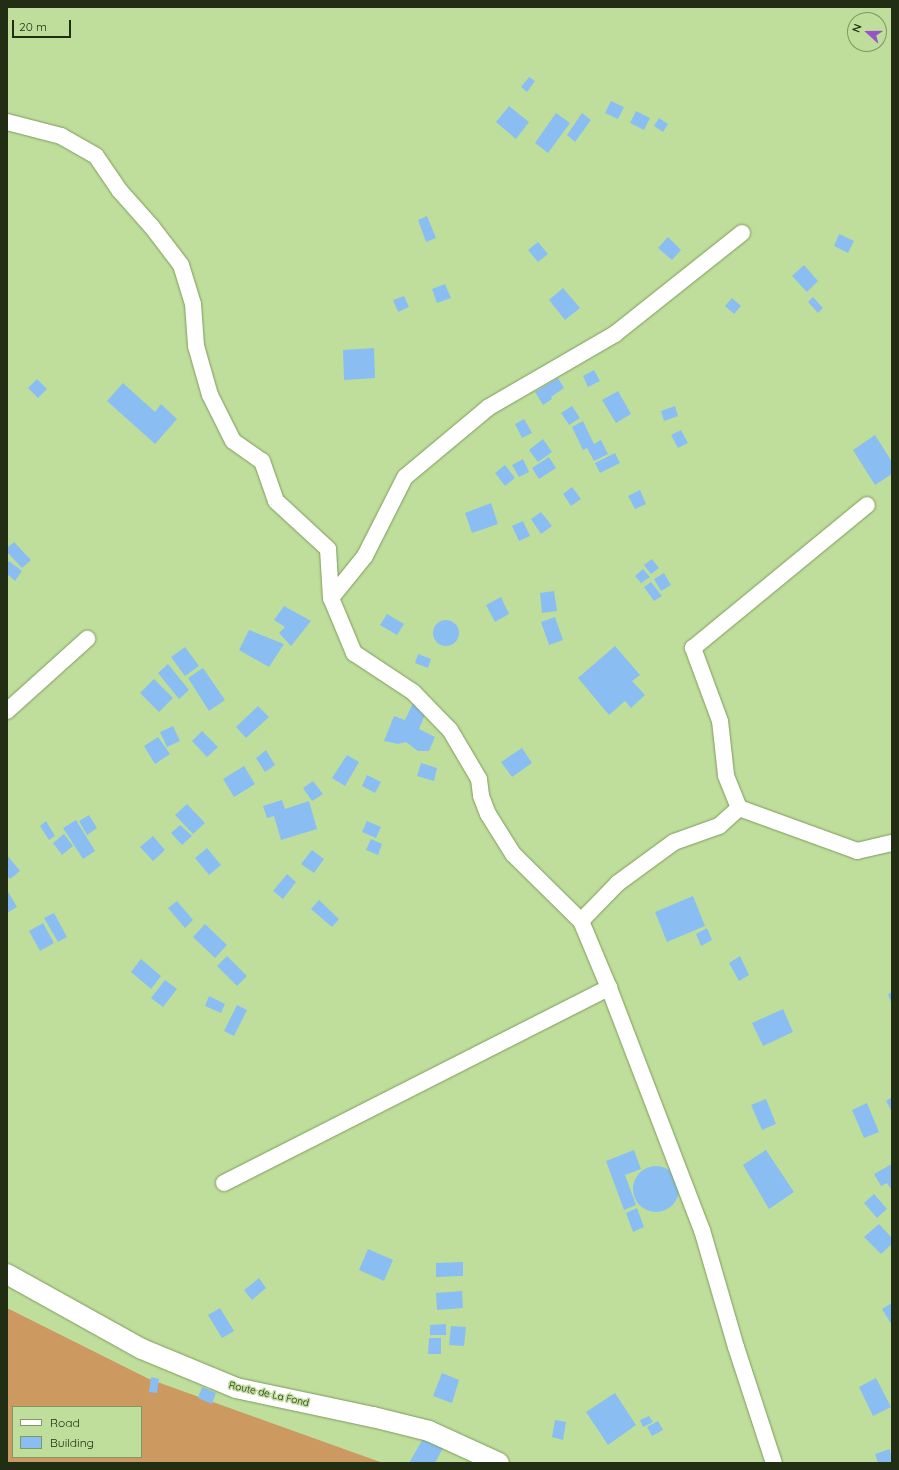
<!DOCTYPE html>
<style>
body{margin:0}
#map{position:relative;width:899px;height:1470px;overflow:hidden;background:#bfde9c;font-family:Quicksand,sans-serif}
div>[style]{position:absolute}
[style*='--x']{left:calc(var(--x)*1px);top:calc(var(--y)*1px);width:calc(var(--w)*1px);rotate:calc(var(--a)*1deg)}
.forest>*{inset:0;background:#cc9961}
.building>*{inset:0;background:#8abef2}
.round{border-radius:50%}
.roads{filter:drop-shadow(0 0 1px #7f9b5d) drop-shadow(0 0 1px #7f9b5d)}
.minor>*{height:16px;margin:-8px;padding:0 8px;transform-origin:8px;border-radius:8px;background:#fff}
.tertiary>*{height:20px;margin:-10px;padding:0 10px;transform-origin:10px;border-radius:10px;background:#fff}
span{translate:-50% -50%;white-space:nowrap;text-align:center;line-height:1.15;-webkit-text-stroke:3px #bfde9c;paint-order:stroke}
.street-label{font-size:10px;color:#222e14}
.frame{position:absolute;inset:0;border:8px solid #222e14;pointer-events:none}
.legend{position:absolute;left:12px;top:1406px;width:130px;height:52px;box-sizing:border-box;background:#bfde9c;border:1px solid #809866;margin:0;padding:5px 7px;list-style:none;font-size:12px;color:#222e14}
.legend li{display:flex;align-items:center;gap:8px;height:20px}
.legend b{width:20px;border:1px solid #809866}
.north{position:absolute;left:847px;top:12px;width:40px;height:40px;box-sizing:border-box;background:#bfde9c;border:1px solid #809866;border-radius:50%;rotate:291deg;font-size:11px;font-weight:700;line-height:16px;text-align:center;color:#222e14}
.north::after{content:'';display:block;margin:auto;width:14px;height:18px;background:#9754c8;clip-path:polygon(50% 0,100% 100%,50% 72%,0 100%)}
.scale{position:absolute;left:12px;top:20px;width:59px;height:18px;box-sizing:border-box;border:2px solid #222e14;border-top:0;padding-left:5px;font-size:12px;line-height:14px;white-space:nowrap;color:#222e14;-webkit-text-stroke:3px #bfde9c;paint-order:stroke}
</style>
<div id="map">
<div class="forest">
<div style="clip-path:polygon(evenodd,7px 1308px,149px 1379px,383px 1463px,7px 1463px,7px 1308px,13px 1407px,141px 1407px,141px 1457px,13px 1457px,13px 1407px)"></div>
</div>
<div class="building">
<div style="clip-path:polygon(529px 77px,535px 81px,527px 92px,521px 87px)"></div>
<div style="clip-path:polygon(611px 101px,624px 107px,618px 119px,605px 113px)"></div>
<div style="clip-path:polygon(509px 106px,529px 122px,516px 139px,496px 122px)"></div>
<div style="clip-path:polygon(636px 111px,650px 118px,644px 130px,630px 123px)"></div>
<div style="clip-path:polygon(556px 113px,570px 123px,548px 153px,535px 143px)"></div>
<div style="clip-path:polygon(582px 113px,591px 120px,575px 142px,567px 135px)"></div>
<div style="clip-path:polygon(659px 118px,668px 124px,663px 132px,654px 126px)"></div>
<div style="clip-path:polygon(427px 216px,436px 238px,426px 242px,418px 220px)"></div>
<div style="clip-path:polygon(839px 234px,854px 241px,848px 253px,834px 246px)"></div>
<div style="clip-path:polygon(668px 237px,681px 250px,672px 260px,658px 248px)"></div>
<div style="clip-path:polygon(538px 242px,548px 254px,538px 262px,528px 250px)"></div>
<div style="clip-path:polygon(804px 265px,818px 281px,807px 292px,792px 276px)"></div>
<div style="clip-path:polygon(445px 284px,451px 298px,437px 303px,432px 289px)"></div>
<div style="clip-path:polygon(563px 288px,580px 308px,565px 320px,549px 300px)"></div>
<div style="clip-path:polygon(404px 296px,409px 307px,398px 312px,393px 300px)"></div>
<div style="clip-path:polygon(813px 297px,823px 308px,818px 313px,808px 302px)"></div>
<div style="clip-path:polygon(732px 298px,741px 306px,734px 314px,725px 306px)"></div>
<div style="clip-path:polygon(374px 348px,375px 378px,344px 380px,343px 350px)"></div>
<div style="clip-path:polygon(594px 370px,600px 381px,588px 387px,583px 376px)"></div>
<div style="clip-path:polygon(558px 378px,564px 388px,551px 397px,552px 399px,543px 405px,535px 392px)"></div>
<div style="clip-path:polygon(37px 379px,47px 389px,38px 398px,28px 388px)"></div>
<div style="clip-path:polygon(123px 383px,155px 412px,161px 404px,177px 419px,155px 444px,107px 401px)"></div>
<div style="clip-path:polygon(618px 391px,631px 414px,616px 423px,602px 400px)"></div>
<div style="clip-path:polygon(572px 406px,580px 418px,569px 425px,561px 413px)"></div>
<div style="clip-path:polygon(675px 406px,678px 416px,664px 421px,661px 411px)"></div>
<div style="clip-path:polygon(524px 419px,532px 433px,522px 438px,515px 424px)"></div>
<div style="clip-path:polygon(583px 421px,594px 444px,601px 440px,608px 454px,594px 461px,587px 448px,583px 450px,572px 427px)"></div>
<div style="clip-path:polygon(681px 430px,688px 443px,678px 448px,671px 435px)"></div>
<div style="clip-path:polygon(875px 435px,892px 462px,892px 474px,875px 485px,853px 450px)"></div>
<div style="clip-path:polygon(543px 439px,552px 452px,538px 462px,529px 450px)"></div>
<div style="clip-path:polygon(615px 453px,620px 463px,600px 473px,595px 463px)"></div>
<div style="clip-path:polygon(549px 457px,556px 468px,539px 479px,532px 468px)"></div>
<div style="clip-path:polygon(523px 459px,529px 472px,519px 477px,512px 465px)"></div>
<div style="clip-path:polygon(505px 465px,515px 478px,505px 486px,495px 473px)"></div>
<div style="clip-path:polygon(572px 487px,581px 499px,571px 506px,563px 494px)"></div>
<div style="clip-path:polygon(640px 490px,646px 504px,635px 509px,628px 496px)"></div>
<div style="clip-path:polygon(491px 503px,498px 524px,472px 533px,465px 513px)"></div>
<div style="clip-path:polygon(541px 512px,552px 526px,541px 534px,531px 519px)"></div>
<div style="clip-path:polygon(523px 521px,530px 536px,519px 541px,512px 526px)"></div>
<div style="clip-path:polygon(14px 542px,31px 560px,22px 568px,7px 552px,7px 548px)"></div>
<div style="clip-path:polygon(652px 559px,659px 568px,651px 574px,644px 565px)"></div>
<div style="clip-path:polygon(9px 561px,22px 571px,15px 581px,7px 574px,7px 564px)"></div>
<div style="clip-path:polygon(643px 569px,650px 577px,641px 583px,635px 576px)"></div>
<div style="clip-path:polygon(664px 573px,671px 585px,661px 591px,654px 579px)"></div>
<div style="clip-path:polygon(651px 582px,662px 596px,654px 601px,644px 587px)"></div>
<div style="clip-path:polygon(554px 591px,557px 611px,542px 613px,540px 593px)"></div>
<div style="clip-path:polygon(501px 597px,509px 614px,495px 622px,486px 605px)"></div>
<div style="clip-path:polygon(284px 606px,311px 621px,291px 646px,279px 633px,285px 627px,274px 620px)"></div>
<div style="clip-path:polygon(387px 614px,404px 624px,397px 635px,380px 625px)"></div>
<div style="clip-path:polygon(555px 617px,563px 640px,549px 645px,541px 622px)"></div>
<div class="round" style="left:433px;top:620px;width:26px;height:26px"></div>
<div style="clip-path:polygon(249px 630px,284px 644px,269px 667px,239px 650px)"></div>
<div style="clip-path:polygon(615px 646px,640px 675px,632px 681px,645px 695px,631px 708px,625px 701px,609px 715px,578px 678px)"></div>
<div style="clip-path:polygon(185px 647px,199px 666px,185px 676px,171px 657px)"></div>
<div style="clip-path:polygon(418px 654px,431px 659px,428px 668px,415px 663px)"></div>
<div style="clip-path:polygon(168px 664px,189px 690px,179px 699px,158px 673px)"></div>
<div style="clip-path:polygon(203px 668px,225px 700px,209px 711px,188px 678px)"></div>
<div style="clip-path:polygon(154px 679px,173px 698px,159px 712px,140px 693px)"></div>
<div style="clip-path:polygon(414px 701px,426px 712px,419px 729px,435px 737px,429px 751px,418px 751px,406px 742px,398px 744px,384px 741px,394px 716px,405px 720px)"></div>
<div style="clip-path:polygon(258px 706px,269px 717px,246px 738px,236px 727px)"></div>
<div style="clip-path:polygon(173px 726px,180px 741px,167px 747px,160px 732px)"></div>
<div style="clip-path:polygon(202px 731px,218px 747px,207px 757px,192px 741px)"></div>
<div style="clip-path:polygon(158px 737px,170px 754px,155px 764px,144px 746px)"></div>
<div style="clip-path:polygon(522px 748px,532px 763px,512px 777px,501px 762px)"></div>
<div style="clip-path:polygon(266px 750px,275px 765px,265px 772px,256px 758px)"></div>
<div style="clip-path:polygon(347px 755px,359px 762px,345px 786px,332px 778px)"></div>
<div style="clip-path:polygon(421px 763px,437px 768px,434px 781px,417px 776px)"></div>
<div style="clip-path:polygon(244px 766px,255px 784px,234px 797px,223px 779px)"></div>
<div style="clip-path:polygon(367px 775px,381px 782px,375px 793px,362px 786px)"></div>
<div style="clip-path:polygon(313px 781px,323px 794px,312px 801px,303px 788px)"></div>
<div style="clip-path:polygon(282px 800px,285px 809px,309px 801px,317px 829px,281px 840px,274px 816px,267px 818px,263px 806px)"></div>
<div style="clip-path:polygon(187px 804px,205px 823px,193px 834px,175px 815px)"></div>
<div style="clip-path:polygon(89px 815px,97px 828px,87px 835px,79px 821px)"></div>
<div style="clip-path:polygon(76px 820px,95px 851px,83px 859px,63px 828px)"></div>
<div style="clip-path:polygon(46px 821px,55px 836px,49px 840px,40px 826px)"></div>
<div style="clip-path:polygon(367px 821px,381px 827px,376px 838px,362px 832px)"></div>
<div style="clip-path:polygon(180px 825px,192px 836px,182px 845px,171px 833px)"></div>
<div style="clip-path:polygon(64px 834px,73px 846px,62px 855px,53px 843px)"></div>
<div style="clip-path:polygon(153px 836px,165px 850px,153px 861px,140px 847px)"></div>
<div style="clip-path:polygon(371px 839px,382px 844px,378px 855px,366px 850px)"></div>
<div style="clip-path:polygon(207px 848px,221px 865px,209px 875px,195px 858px)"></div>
<div style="clip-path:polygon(312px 850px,324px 859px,314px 873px,301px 864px)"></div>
<div style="clip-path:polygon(7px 855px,20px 871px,10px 879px,7px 875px)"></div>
<div style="clip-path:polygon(287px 874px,296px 882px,283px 899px,273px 891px)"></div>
<div style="clip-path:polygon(7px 890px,17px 907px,7px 913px)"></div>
<div style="clip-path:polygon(693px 896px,705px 926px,667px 942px,655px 912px)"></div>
<div style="clip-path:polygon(319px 900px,339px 919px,332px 927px,311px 909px)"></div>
<div style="clip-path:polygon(177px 901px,193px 920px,185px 928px,168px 908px)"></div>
<div style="clip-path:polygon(54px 913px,67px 937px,58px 942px,44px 918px)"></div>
<div style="clip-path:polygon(43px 923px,54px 943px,40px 951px,29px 931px)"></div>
<div style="clip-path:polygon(205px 924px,227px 945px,215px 958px,193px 937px)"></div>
<div style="clip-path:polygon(707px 928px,712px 940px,701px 946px,696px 934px)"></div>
<div style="clip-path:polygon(227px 956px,247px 976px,237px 986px,217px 966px)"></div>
<div style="clip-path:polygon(740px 956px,749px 975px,739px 981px,729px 963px)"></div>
<div style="clip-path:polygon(141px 959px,161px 976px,151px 989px,131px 972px)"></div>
<div style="clip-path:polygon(165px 980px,177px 989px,163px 1007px,151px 998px)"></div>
<div style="clip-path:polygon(892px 992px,892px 1005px,888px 994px)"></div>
<div style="clip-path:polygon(209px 996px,225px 1004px,221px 1013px,205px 1006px)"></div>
<div style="clip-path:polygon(237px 1005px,247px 1010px,234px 1036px,224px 1031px)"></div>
<div style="clip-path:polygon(783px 1009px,793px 1032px,763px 1046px,752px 1023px)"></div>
<div style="clip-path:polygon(892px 1097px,892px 1112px,886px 1101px)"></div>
<div style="clip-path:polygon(766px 1099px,776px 1124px,762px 1130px,751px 1105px)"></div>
<div style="clip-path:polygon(867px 1103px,879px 1132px,864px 1138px,852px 1110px)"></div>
<div style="clip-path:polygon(634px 1150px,641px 1169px,625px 1175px,636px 1205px,624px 1210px,606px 1161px)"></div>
<div style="clip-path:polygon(766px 1150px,794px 1192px,769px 1209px,743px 1165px)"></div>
<div style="clip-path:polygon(892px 1164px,892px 1191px,887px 1183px,881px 1186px,874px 1174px)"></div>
<div class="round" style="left:633px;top:1166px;width:46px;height:46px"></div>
<div style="clip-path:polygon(874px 1194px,887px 1209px,877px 1218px,864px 1203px)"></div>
<div style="clip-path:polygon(637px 1208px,644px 1227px,633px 1232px,626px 1213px)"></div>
<div style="clip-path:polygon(879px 1224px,892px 1238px,892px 1244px,881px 1254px,864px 1237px)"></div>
<div style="clip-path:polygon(368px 1249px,393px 1260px,384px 1281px,359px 1270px)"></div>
<div style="clip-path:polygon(463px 1262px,463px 1276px,436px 1277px,436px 1263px)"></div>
<div style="clip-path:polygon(259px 1278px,266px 1288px,252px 1300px,244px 1290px)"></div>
<div style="clip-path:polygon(462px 1291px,463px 1308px,437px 1310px,436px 1293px)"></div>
<div style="clip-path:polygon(892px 1303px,892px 1325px,882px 1309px)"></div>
<div style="clip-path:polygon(220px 1308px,234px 1331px,222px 1338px,208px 1315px)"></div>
<div style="clip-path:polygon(446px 1324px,446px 1335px,430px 1335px,430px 1325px)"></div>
<div style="clip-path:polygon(451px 1326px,466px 1327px,464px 1346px,449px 1345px)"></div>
<div style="clip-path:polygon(429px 1338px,441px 1338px,441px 1354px,428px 1354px)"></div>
<div style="clip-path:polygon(442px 1373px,459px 1380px,452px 1403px,433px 1396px)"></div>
<div style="clip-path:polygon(151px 1377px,159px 1379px,157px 1393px,149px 1392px)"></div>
<div style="clip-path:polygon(876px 1378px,891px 1407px,873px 1416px,859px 1387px)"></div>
<div style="clip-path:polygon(202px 1387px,216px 1393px,212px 1404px,198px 1398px)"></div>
<div style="clip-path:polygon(615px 1393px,636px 1425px,608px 1445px,586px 1412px)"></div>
<div style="clip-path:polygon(649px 1416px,653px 1422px,643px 1427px,640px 1420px)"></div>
<div style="clip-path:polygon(555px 1420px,566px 1422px,563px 1440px,552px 1437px)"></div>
<div style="clip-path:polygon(658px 1421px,663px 1430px,652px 1436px,647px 1427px)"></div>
<div style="clip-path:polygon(424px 1437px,443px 1448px,435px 1463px,409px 1463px)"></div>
<div style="clip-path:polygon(890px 1449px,892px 1463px,878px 1463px,875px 1454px)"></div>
</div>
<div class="roads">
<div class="minor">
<div style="--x:7;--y:122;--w:56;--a:14.5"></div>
<div style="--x:61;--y:136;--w:40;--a:29.7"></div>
<div style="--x:96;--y:156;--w:42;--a:55.6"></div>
<div style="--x:120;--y:191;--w:48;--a:48.4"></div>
<div style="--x:152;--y:227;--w:48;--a:52.7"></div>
<div style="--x:181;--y:265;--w:41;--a:72.9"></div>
<div style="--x:193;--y:304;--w:42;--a:85.9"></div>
<div style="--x:196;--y:346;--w:51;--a:74.1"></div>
<div style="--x:210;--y:395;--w:51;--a:63.4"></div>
<div style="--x:233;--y:441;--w:35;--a:35"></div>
<div style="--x:262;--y:461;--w:42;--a:70.7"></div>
<div style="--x:276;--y:501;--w:71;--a:42.7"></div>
<div style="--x:328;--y:549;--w:49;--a:86.5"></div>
<div style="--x:742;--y:233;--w:162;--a:141.5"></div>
<div style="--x:615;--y:334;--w:146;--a:149.9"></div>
<div style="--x:489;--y:407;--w:109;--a:140.2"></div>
<div style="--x:405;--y:477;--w:89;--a:116.9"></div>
<div style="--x:365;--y:556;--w:54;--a:129"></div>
<div style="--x:331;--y:598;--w:60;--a:67.3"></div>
<div style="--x:354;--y:653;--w:71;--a:33.5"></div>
<div style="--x:413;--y:692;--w:53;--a:45.8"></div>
<div style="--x:450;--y:730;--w:57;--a:59.4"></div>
<div style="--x:479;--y:779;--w:17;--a:83"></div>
<div style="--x:481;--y:796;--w:19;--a:69"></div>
<div style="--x:488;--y:814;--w:47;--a:58"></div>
<div style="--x:513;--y:854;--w:95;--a:44.6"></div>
<div style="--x:581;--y:921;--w:73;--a:67.3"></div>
<div style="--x:609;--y:988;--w:259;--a:69"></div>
<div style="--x:702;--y:1230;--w:122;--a:73.8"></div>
<div style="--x:736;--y:1347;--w:122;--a:71.9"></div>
<div style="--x:7;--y:711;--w:108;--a:-42"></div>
<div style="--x:739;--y:808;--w:35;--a:-112"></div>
<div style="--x:726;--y:775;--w:54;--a:-96.3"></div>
<div style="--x:720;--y:721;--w:78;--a:-110.3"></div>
<div style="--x:693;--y:648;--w:225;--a:-39.4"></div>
<div style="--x:581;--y:921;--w:53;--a:-45.8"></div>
<div style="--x:618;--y:883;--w:69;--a:-36.2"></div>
<div style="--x:674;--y:842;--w:48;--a:-19.6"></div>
<div style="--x:719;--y:826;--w:27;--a:-42"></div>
<div style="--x:739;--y:808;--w:126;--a:20"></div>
<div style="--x:857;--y:851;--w:36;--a:-13"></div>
<div style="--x:224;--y:1183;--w:432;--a:-26.9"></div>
</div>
<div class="tertiary">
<div style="--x:7;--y:1274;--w:154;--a:29.1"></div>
<div style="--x:142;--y:1349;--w:102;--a:22.5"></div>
<div style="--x:236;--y:1388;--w:140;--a:12"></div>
<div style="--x:373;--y:1417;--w:58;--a:14"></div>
<div style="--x:429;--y:1431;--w:77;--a:24.6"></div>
</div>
</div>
<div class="street-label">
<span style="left:269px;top:1394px;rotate:13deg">Route de La Fond</span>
</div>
<div class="frame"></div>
<ul class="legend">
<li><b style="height:5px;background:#fff"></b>Road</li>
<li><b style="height:11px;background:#8abef2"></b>Building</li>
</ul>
<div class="north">N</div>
<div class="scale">20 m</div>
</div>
